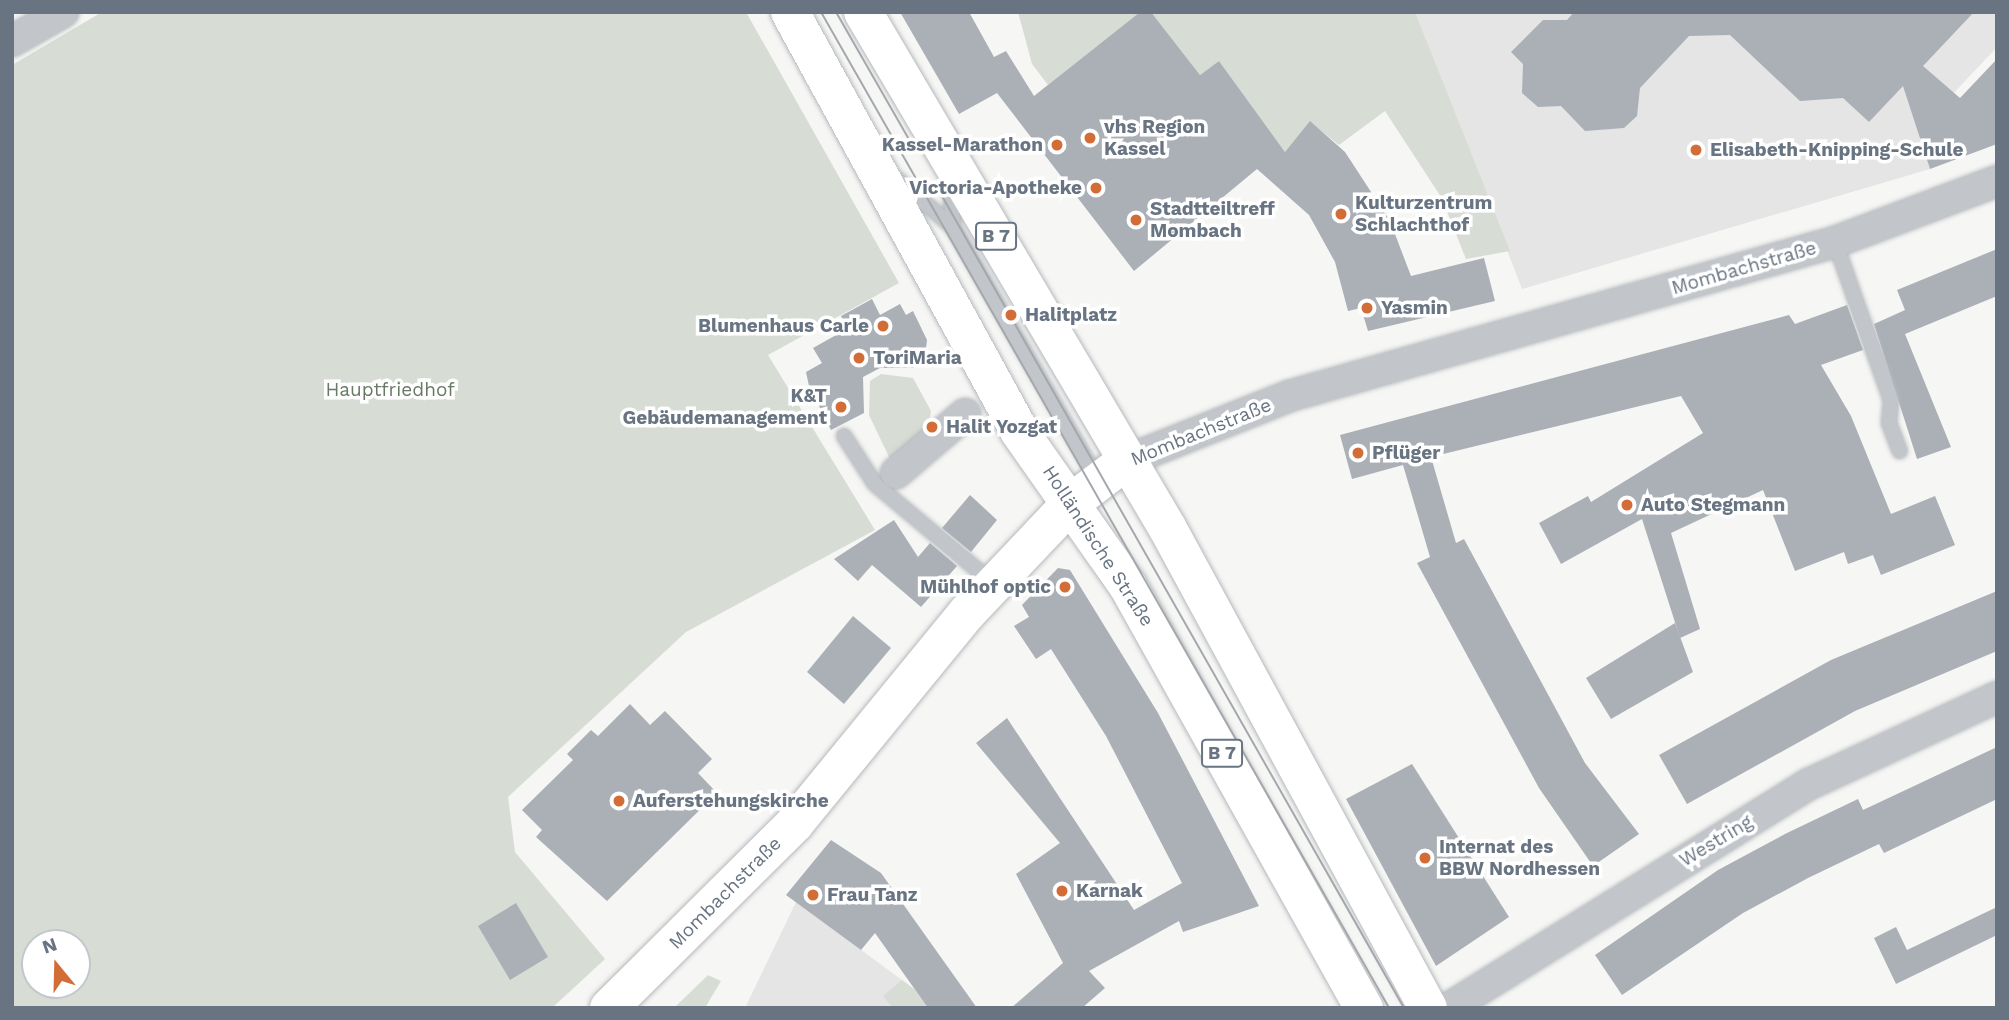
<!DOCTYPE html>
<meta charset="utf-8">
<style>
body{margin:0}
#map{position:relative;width:2009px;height:1020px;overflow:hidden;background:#f6f6f4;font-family:"Work Sans",sans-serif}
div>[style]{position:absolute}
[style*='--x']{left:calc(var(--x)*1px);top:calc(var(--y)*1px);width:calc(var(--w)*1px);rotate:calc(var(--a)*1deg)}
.built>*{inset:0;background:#e4e5e4}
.green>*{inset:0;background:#d7ddd5}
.building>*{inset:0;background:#aab0b6}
.roads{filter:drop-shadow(0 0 2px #b5b9bd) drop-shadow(0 0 2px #b5b9bd)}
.lane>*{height:14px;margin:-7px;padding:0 7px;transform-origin:7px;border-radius:7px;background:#c2c5c9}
.street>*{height:30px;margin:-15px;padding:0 15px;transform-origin:15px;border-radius:15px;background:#c2c5c9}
.secondary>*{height:38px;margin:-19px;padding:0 19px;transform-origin:19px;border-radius:19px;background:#fff}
.primary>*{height:38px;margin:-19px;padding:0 19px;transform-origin:19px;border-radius:19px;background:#fff}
.tram>*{height:2px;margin:-1px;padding:0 1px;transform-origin:1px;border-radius:1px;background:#a4a8ad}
.dots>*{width:19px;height:19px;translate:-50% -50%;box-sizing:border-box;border:4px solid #fff;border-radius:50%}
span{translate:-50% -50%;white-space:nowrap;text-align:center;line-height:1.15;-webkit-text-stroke:7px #fff;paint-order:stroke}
.shield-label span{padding:2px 5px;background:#fff;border:2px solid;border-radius:5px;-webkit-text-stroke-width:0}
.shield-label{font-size:18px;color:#687482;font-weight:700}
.poi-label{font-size:19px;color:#687482;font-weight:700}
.left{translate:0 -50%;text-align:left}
.right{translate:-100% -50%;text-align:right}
.street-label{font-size:19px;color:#687482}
.park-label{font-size:19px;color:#687a66}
.frame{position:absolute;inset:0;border:14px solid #687482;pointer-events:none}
.north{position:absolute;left:21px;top:929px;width:70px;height:70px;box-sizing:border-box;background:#fff;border:2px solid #c3c7cd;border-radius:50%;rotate:341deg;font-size:19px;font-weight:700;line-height:28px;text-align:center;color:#687482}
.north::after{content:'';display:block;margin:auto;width:24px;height:32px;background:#d36d37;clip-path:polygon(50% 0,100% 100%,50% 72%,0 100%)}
</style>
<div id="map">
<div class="built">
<div style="clip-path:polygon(1415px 12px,1997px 12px,1997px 47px,1918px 131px,1930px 169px,1522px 289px)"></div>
<div style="clip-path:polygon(796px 902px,914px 989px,928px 1008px,745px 1008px)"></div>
</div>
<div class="green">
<div style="clip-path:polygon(evenodd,102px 12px,746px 12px,899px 283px,768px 355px,875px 530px,686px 632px,508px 797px,515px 852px,605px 959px,552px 1008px,12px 1008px,12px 65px,102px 12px,35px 943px,77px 943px,77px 985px,35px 985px,35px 943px)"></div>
<div style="clip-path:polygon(1018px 12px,1140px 12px,1048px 85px,1032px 64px)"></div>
<div style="clip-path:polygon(1151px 12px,1415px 12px,1510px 251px,1466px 259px,1441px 197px,1385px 111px,1339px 145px,1310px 122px,1285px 152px,1219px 61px,1200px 75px)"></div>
<div style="clip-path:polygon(881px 374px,913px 378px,931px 411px,928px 433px,890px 459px,869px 415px,870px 381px)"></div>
<div style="clip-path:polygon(708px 975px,721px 981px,705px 1008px,674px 1008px)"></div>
<div style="clip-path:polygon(902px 980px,914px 989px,928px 1008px,893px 1008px,883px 996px)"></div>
</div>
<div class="building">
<div style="clip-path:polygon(900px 12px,969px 12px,994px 57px,1006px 51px,1034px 96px,1140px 12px,1151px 12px,1200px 75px,1219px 61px,1285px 152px,1310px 121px,1345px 152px,1390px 221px,1411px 276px,1484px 258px,1495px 301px,1368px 331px,1361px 308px,1348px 311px,1335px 262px,1309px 215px,1257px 169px,1134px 271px,997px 93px,959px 114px)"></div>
<div style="clip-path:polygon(1574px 12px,1974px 12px,1923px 66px,1960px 98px,1997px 59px,1997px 144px,1930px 169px,1903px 86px,1869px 122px,1843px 98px,1800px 101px,1730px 35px,1689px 36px,1640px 88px,1637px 116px,1624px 128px,1585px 131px,1561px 106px,1538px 107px,1522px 93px,1523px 64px,1511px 52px,1543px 20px,1567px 20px)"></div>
<div style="clip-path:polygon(1997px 249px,1997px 296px,1905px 334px,1951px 447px,1917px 459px,1874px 324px,1905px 310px,1897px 290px)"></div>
<div style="clip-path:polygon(872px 299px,880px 315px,900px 304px,906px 315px,913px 311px,927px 340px,925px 357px,913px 368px,880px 368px,863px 377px,864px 413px,831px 430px,809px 386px,806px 372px,822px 363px,813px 348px,847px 329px,841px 316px)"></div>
<div style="clip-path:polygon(1847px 305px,1863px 350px,1821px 365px,1851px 416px,1891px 514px,1935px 496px,1955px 545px,1881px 575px,1873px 555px,1848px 564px,1844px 552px,1795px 571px,1763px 490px,1671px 533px,1700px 629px,1680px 638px,1642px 519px,1561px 564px,1539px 523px,1588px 496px,1591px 502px,1703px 433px,1681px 396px,1431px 457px,1456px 543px,1464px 539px,1585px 763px,1639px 834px,1593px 866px,1539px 788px,1417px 563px,1430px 557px,1403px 465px,1352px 479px,1340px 435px,1789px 315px,1795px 324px)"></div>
<div style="clip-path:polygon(970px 495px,997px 520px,971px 552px,942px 528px)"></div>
<div style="clip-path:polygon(894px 520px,918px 557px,930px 543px,957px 566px,921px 607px,872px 565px,858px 581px,834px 559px)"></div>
<div style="clip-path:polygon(1058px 568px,1070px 570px,1158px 713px,1259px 906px,1183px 932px,1179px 921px,1089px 971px,1105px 988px,1082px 1008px,1011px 1008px,1063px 963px,1016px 874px,1060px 843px,976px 743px,1007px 718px,1134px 910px,1182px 883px,1106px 736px,1051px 649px,1036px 659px,1014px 626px,1029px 617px,1022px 605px)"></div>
<div style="clip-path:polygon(1997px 591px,1997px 651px,1855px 711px,1687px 804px,1659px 755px,1831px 660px)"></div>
<div style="clip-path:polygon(853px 616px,891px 648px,844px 704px,807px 672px)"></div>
<div style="clip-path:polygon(1675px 623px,1693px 672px,1611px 719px,1586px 678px)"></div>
<div style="clip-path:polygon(630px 704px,650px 725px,665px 711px,712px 759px,698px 773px,717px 793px,607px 901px,536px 837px,542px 830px,522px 810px,573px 760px,567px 754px,591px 730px,598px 736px)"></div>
<div style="clip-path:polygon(1997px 747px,1997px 799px,1884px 853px,1879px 844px,1808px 878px,1743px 913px,1622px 995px,1595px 955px,1718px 870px,1787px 833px,1858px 799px,1863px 810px)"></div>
<div style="clip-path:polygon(1412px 764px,1509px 917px,1436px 966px,1346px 799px)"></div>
<div style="clip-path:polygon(831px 840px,881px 873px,977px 1008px,928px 1008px,875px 933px,861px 950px,786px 895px)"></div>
<div style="clip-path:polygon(516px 903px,548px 957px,510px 980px,478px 926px)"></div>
<div style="clip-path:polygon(1997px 907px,1997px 935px,1896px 984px,1874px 938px,1896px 927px,1907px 950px)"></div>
</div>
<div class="roads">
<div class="lane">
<div style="--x:895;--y:177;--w:77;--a:40.8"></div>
<div style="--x:953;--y:227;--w:292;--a:60.2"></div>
<div style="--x:950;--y:183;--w:44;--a:86.1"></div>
<div style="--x:1835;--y:242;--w:168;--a:70.5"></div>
<div style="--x:1891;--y:400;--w:23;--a:95"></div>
<div style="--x:1889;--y:423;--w:30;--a:69"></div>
<div style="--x:844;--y:436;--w:57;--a:57.1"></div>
<div style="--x:875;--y:484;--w:155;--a:40"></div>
</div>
<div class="street">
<div style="--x:12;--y:41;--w:59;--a:-29.6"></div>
<div style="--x:1126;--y:461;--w:175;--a:-21.7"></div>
<div style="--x:1289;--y:396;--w:567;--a:-15.75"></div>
<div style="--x:1835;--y:242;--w:173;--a:-20.6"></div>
<div style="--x:896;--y:473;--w:91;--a:-40.5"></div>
<div style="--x:1449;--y:1008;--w:424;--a:-31.9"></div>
<div style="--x:1809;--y:784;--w:207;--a:-24.8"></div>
</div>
<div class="secondary">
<div style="--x:609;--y:1008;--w:262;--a:-44.8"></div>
<div style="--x:795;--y:823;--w:271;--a:-50.7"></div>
<div style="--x:967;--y:613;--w:153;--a:-46.6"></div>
<div style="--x:1072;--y:502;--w:68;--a:-37.2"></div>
</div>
<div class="primary">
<div style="--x:790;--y:12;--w:477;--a:61.3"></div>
<div style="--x:1019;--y:431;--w:189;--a:54.9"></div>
<div style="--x:1128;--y:586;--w:484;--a:60.8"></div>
<div style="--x:863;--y:12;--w:600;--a:59.46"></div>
<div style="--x:1168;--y:529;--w:545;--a:61.51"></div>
</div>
</div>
<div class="tram">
<div style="--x:821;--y:12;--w:1147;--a:60.3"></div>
<div style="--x:836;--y:12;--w:149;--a:60.2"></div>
<div style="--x:942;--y:196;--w:934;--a:60.36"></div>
</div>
<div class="dots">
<div style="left:1090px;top:138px;background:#d36d37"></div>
<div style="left:1057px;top:145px;background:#d36d37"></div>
<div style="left:1696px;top:150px;background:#d36d37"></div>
<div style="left:1096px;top:188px;background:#d36d37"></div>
<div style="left:1341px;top:214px;background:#d36d37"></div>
<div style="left:1136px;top:220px;background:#d36d37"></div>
<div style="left:1367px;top:308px;background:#d36d37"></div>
<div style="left:1011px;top:315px;background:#d36d37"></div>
<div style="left:883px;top:326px;background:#d36d37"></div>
<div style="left:859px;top:358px;background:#d36d37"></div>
<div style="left:841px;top:407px;background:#d36d37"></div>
<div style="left:932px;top:427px;background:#d36d37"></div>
<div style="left:1358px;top:453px;background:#d36d37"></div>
<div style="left:1627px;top:505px;background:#d36d37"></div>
<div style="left:1065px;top:587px;background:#d36d37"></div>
<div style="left:619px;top:801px;background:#d36d37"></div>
<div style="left:1425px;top:858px;background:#d36d37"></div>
<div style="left:1062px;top:891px;background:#d36d37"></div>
<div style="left:813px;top:895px;background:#d36d37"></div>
</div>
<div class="shield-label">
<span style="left:996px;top:236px">B 7</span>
<span style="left:1222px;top:753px">B 7</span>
</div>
<div class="poi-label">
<span class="left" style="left:1104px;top:138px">vhs Region<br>Kassel</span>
<span class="right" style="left:1043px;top:145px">Kassel-Marathon</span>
<span class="left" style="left:1710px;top:150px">Elisabeth-Knipping-Schule</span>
<span class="right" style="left:1082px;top:188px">Victoria-Apotheke</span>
<span class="left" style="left:1355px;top:214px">Kulturzentrum<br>Schlachthof</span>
<span class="left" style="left:1150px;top:220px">Stadtteiltreff<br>Mombach</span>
<span class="left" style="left:1381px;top:308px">Yasmin</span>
<span class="left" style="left:1025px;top:315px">Halitplatz</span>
<span class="right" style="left:869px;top:326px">Blumenhaus Carle</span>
<span class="left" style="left:873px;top:358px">ToriMaria</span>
<span class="right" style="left:827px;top:407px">K&amp;T<br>Gebäudemanagement</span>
<span class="left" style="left:946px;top:427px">Halit Yozgat</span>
<span class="left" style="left:1372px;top:453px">Pflüger</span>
<span class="left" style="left:1641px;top:505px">Auto Stegmann</span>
<span class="right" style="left:1051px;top:587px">Mühlhof optic</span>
<span class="left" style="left:633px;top:801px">Auferstehungskirche</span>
<span class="left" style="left:1439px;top:858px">Internat des<br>BBW Nordhessen</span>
<span class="left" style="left:1076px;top:891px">Karnak</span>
<span class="left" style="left:827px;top:895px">Frau Tanz</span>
</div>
<div class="street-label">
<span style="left:1744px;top:268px;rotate:-16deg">Mombachstraße</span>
<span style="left:1201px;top:432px;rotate:-22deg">Mombachstraße</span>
<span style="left:1098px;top:546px;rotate:57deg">Holländische Straße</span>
<span style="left:1716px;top:841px;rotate:-31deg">Westring</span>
<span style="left:725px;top:893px;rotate:-45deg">Mombachstraße</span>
</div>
<div class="park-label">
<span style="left:390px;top:390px">Hauptfriedhof</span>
</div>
<div class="frame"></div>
<div class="north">N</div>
</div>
